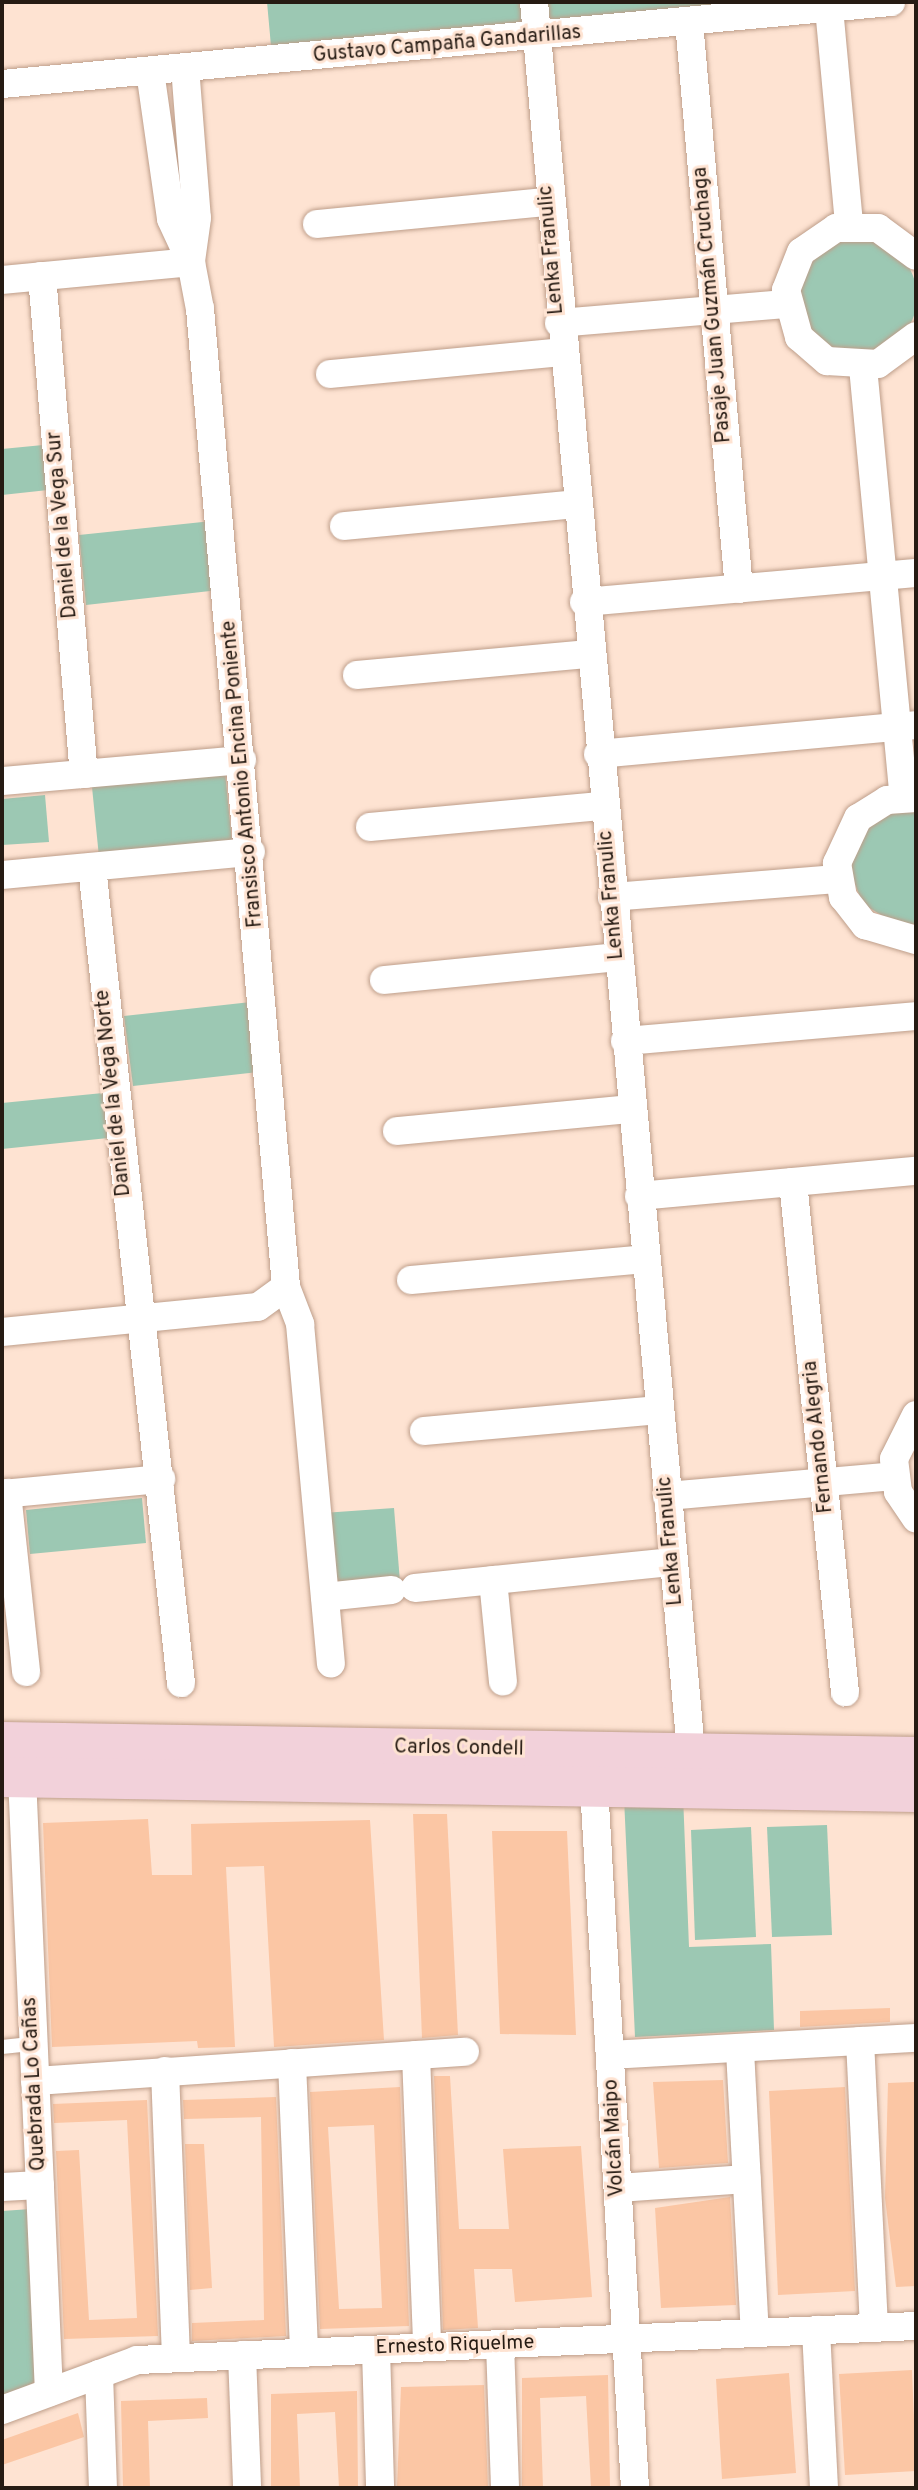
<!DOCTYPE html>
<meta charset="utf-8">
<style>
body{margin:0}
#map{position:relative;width:918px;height:2490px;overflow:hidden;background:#fee3d2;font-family:Overpass,sans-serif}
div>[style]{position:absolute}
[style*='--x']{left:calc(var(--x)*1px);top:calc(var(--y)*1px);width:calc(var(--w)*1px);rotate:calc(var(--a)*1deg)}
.green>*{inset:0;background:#9cc8b3}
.round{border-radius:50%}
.building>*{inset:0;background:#fbc6a4}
.roads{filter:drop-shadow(0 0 2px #be9e8a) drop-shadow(0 0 2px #be9e8a)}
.lane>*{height:14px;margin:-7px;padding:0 7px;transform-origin:7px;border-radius:7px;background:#fff}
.street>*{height:28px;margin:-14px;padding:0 14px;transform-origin:14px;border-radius:14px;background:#fff}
.secondary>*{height:40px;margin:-20px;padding:0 20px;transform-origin:20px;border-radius:20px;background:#f2d1da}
span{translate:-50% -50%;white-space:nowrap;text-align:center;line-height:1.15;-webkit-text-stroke:6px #fee3d2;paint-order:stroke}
.street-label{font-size:20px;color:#261b13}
.frame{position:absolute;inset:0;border:4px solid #261b13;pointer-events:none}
</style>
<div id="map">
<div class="green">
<div style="clip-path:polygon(267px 2px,783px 2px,271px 46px)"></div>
<div class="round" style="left:799px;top:238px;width:118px;height:118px"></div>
<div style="clip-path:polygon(43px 445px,48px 490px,2px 495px,2px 449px)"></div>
<div style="clip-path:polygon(212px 521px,219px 590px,86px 605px,79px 535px)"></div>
<div style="clip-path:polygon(225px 772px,232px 842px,99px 857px,92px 787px)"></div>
<div style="clip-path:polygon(45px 795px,49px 842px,2px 845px,2px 799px)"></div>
<div style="clip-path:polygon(916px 807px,916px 924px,896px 924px,863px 904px,849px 869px,872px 818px)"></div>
<div style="clip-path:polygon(251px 1002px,259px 1072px,133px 1086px,124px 1016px)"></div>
<div style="clip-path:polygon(103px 1093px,108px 1138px,2px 1149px,2px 1103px)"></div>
<div style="clip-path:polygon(142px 1498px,146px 1543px,30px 1554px,26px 1510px)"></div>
<div style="clip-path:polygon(394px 1508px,400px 1582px,329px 1587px,323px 1513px)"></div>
<div style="clip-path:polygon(683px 1795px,689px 1947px,771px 1944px,774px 2030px,635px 2037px,624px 1798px)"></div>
<div style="clip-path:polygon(827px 1825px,832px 1935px,772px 1937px,767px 1827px)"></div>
<div style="clip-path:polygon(751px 1827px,756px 1937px,695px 1940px,691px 1830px)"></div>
<div style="clip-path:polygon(31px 2209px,41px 2380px,2px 2396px,2px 2211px)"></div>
</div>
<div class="building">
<div style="clip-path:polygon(413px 1814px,447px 1814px,458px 2035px,422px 2038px)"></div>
<div style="clip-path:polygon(148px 1819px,152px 1875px,192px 1875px,191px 1824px,370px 1820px,384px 2040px,274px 2047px,264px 1866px,226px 1867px,235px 2047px,198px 2048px,197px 2041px,52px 2047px,43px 1823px)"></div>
<div style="clip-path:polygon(492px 1831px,567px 1831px,576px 2035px,500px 2034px)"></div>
<div style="clip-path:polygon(890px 2008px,890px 2022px,800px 2027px,800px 2011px)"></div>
<div style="clip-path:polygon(434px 2076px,450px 2076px,459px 2229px,509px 2229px,503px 2149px,581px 2146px,592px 2297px,515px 2302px,512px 2269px,474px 2269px,478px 2328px,443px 2330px)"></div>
<div style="clip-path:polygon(723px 2080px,728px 2163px,659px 2168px,653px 2082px)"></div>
<div style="clip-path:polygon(914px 2082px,916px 2286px,896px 2287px,885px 2198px,888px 2083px)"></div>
<div style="clip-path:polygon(evenodd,400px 2087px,409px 2326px,320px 2329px,310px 2092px,400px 2087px,374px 2125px,382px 2308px,339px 2309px,328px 2127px,374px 2125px)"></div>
<div style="clip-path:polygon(845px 2087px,855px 2291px,778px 2295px,769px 2091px)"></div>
<div style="clip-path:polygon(276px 2097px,286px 2336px,192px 2341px,192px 2323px,264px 2320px,261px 2117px,184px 2119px,183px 2100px)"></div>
<div style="clip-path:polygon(147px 2100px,158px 2336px,64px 2339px,56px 2151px,79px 2150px,89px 2320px,137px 2318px,127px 2120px,54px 2123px,53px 2104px)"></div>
<div style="clip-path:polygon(185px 2144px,204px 2144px,212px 2288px,190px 2290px)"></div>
<div style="clip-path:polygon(730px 2197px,736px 2305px,661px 2308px,655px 2208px)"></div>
<div style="clip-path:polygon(912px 2370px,916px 2471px,845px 2475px,839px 2374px)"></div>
<div style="clip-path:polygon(789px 2373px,796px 2473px,722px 2479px,716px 2379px)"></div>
<div style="clip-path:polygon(608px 2375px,610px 2488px,591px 2488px,586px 2396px,540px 2398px,543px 2488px,522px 2488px,522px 2378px)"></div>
<div style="clip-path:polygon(484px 2385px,488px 2488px,397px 2488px,401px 2387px)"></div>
<div style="clip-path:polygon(357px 2391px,358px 2488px,339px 2488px,335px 2412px,297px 2414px,300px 2488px,271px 2488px,271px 2394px)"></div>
<div style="clip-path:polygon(207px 2398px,208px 2418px,148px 2421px,150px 2488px,123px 2488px,121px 2401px)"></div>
<div style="clip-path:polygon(78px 2413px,84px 2437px,2px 2465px,2px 2440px)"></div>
</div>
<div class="roads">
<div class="lane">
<div style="--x:2;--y:2047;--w:31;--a:-6"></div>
</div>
<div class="street">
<div style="--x:534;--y:2;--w:1777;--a:84.87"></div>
<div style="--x:829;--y:8;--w:218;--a:84.7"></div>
<div style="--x:689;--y:22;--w:569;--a:84.96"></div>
<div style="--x:185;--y:67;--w:151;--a:85.5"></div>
<div style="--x:197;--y:218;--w:43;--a:97.9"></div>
<div style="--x:150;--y:71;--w:149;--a:81.9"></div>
<div style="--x:171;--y:219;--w:47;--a:65.1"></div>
<div style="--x:191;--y:262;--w:48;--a:79.2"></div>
<div style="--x:200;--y:309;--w:982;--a:84.97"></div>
<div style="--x:286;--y:1287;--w:40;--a:69"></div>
<div style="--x:300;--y:1324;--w:341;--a:84.8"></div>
<div style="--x:2;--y:84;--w:893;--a:-5.27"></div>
<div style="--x:317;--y:224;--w:231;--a:-5.5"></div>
<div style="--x:916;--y:256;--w:47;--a:-143.6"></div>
<div style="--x:878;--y:228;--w:42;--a:180"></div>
<div style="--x:836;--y:228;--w:42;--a:145.6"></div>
<div style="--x:801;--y:252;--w:41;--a:111.5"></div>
<div style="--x:786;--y:290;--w:49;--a:74.5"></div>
<div style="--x:799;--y:337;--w:37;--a:41"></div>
<div style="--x:827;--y:361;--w:51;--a:3.4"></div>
<div style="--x:878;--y:364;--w:47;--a:-36.4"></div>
<div style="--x:42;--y:276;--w:500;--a:85.2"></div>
<div style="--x:2;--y:280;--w:190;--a:-5.4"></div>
<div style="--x:559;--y:323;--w:228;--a:-4.8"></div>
<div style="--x:863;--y:367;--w:432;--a:84.6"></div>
<div style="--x:330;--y:374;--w:232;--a:-5.4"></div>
<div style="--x:344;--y:526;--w:232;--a:-5.4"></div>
<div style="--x:584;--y:602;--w:333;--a:-5"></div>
<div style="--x:357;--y:675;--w:233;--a:-5.2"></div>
<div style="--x:598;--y:754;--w:319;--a:-5.2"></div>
<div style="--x:2;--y:781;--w:241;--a:-5"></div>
<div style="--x:916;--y:798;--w:29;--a:176"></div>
<div style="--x:887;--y:800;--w:34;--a:148"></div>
<div style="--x:858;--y:818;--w:50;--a:115"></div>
<div style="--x:837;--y:863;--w:35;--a:80"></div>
<div style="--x:843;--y:897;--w:36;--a:52"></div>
<div style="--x:865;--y:925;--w:53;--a:16.4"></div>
<div style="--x:370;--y:827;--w:234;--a:-5.2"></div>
<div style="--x:92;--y:867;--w:821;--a:83.78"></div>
<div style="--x:2;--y:875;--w:250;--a:-5.3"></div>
<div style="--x:612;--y:897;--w:227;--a:-4.6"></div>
<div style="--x:384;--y:980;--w:234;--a:-5.6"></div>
<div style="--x:625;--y:1041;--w:292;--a:-4.9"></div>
<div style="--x:397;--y:1131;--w:235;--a:-5.4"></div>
<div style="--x:793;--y:1182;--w:513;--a:84.18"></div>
<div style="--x:639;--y:1196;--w:278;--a:-5.2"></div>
<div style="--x:411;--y:1280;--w:235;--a:-5.1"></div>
<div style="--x:2;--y:1332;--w:257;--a:-5.6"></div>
<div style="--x:258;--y:1307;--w:34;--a:-36"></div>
<div style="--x:916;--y:1415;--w:49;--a:116.6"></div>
<div style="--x:894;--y:1459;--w:33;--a:83"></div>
<div style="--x:898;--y:1492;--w:32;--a:56"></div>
<div style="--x:424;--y:1431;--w:236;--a:-5.1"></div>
<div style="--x:7;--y:1493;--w:180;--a:83.9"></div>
<div style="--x:2;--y:1494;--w:160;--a:-5.4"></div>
<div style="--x:667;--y:1496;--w:228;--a:-5"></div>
<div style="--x:493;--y:1580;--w:102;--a:84.4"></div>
<div style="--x:415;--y:1588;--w:259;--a:-5.8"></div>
<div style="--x:325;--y:1597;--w:67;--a:-6"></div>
<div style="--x:22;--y:1777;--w:616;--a:87.49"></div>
<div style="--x:594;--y:1787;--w:702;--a:86.65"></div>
<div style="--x:860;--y:2041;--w:287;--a:87.2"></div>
<div style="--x:740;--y:2050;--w:283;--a:87"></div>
<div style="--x:416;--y:2055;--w:292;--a:87.8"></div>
<div style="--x:610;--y:2055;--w:306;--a:-3.2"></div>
<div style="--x:292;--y:2063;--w:290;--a:87.6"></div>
<div style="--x:165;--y:2071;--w:287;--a:87.8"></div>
<div style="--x:35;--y:2081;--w:431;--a:-3.9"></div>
<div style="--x:2;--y:2187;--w:38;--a:-3"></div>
<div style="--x:618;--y:2188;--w:129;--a:-4"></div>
<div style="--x:816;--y:2330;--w:158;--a:87.1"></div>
<div style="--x:500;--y:2344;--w:144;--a:88"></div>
<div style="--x:376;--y:2350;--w:138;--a:88.3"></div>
<div style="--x:242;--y:2355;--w:133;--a:87.8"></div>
<div style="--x:99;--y:2374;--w:114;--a:88"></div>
<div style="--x:2;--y:2410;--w:144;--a:-20.3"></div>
<div style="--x:137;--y:2360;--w:780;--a:-2.5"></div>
</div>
<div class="secondary">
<div style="--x:2;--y:1742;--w:914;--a:0.94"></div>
<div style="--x:2;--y:1777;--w:914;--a:0.94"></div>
</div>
</div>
<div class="street-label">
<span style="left:447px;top:45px;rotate:-5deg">Gustavo Campaña Gandarillas</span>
<span style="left:552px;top:250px;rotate:-95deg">Lenka Franulic</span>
<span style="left:713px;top:305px;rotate:-95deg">Pasaje Juan Guzmán Cruchaga</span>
<span style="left:63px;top:525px;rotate:-95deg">Daniel de la Vega Sur</span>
<span style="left:243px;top:774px;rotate:-95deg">Fransisco Antonio Encina Poniente</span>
<span style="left:612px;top:895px;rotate:-95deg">Lenka Franulic</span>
<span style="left:114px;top:1093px;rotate:-96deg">Daniel de la Vega Norte</span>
<span style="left:819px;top:1437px;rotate:-96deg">Fernando Alegria</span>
<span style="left:671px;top:1541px;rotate:-95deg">Lenka Franulic</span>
<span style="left:459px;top:1749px;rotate:1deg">Carlos Condell</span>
<span style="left:35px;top:2084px;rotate:-93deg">Quebrada Lo Cañas</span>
<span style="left:615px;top:2138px;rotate:-93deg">Volcán Maipo</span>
<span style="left:455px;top:2346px;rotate:-2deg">Ernesto Riquelme</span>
</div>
<div class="frame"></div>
</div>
